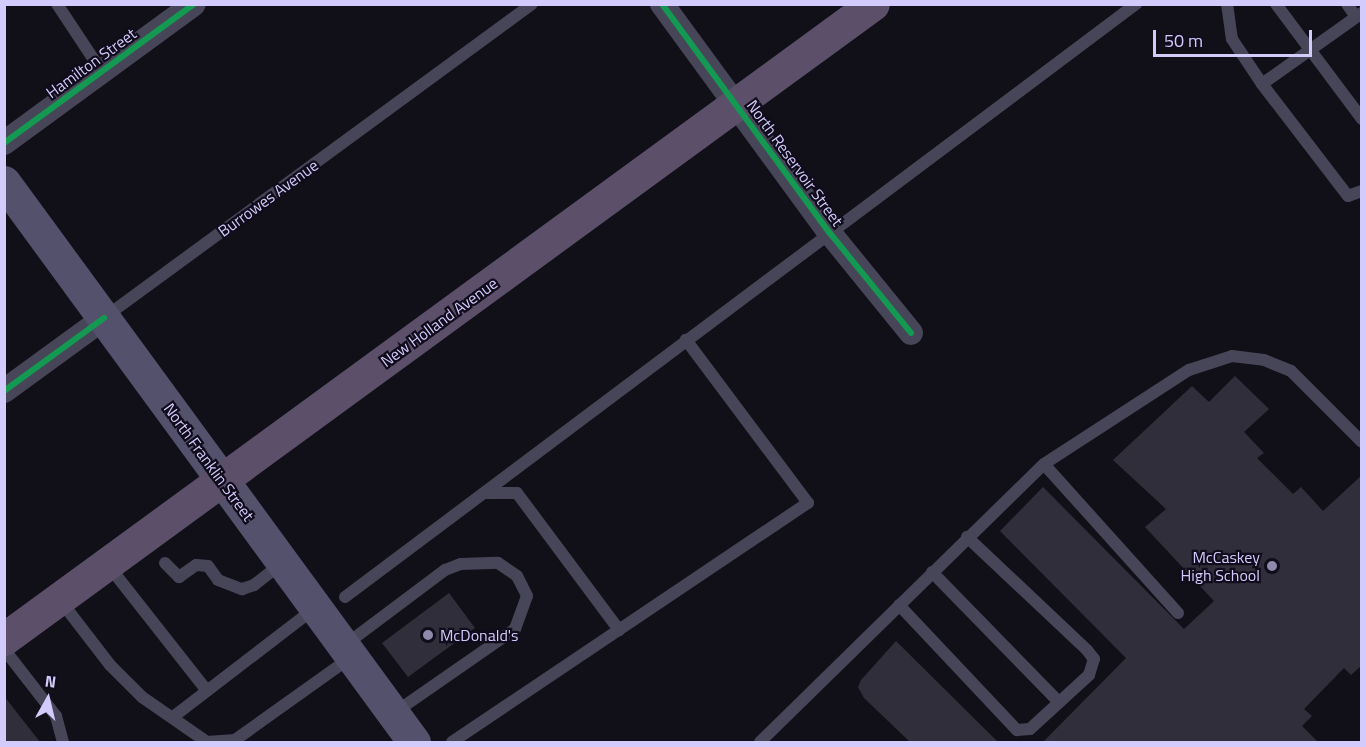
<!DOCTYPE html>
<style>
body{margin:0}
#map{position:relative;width:1366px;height:747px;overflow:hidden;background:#111018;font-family:"Titillium Web",sans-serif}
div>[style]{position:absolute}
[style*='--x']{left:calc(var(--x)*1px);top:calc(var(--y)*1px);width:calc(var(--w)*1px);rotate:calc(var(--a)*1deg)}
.building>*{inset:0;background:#302e3a}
.lane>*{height:12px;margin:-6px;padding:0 6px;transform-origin:6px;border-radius:6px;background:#474558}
.street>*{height:24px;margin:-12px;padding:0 12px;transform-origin:12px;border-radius:12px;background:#474558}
.secondary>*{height:33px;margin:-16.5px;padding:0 16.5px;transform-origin:16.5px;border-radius:16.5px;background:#53516b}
.primary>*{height:33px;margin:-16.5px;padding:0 16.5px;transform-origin:16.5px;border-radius:16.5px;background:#5b4f6a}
.cycleway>*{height:6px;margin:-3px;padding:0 3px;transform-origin:3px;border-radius:3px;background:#139951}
.dots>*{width:16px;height:16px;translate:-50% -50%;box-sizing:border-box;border:3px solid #100c1b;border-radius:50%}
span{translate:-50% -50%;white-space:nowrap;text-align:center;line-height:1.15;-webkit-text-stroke:4.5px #100c1b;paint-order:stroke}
.street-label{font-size:16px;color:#d3cbfb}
.poi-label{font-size:16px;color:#d3cbfb}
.right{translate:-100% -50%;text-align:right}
.left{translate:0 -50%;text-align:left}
.frame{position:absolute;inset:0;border:6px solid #d3cbfb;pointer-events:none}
.north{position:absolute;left:18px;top:669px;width:60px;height:60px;-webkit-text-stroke:4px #100c1b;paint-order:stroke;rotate:8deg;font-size:16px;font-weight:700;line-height:24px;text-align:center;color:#d3cbfb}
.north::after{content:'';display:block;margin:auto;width:21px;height:27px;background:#d3cbfb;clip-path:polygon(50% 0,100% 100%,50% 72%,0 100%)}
.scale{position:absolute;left:1153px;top:30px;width:159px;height:27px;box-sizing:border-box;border:3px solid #d3cbfb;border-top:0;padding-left:8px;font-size:18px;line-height:21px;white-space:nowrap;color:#d3cbfb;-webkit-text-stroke:4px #100c1b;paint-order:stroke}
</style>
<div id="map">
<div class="building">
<div style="clip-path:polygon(1235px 376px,1269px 409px,1244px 432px,1264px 453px,1257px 458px,1293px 494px,1301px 487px,1323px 511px,1362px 475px,1362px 665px,1351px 675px,1344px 668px,1304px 709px,1312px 716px,1302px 726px,1318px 742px,1043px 742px,1126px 658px,1000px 531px,1043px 487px,1184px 629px,1214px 601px,1145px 527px,1166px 509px,1113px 460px,1192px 386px,1209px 402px)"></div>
<div style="clip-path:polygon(449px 593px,475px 628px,408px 677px,382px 643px)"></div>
<div style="clip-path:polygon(896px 641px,998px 742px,910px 742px,864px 698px,858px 687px,861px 680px)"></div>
<div style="clip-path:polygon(4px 696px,40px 742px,4px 742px)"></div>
</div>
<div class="lane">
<div style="--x:57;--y:4;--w:82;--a:56.5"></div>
<div style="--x:1227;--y:4;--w:35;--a:82"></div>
<div style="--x:1232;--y:39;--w:54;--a:56.3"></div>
<div style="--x:1262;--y:84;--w:123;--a:-35.4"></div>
<div style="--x:1276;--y:4;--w:144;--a:53.2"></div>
<div style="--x:1347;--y:4;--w:16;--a:55"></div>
<div style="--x:1262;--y:84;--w:141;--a:52.5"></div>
<div style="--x:1348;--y:196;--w:15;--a:-20"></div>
<div style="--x:105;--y:317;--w:529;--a:-36.24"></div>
<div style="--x:484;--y:493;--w:33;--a:0"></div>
<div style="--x:517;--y:493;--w:171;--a:53.3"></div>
<div style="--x:165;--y:563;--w:20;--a:45"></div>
<div style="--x:179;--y:577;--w:21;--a:-35"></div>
<div style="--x:196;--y:565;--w:12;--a:5"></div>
<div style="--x:208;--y:566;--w:17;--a:54"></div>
<div style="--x:218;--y:580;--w:26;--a:21"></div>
<div style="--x:242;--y:589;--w:13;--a:-18"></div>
<div style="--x:254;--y:585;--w:36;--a:-38"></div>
<div style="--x:108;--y:565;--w:160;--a:51.8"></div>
<div style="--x:932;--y:572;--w:182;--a:45.7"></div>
<div style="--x:345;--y:597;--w:989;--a:-36.86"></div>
<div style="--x:60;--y:600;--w:82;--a:52.4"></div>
<div style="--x:110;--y:665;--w:45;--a:45"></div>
<div style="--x:142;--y:697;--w:79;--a:34.7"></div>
<div style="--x:207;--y:742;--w:28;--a:-4"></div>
<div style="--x:235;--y:740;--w:141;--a:-35.5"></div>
<div style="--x:899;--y:605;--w:172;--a:46.7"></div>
<div style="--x:1017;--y:730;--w:13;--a:-4"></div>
<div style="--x:1030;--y:729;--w:80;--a:-42.5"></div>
<div style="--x:1089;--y:675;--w:17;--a:-73"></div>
<div style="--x:1094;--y:659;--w:11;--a:-128"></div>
<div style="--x:1087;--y:650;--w:165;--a:-136.7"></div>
<div style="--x:1178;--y:613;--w:200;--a:-132"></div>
<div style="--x:1044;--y:464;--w:173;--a:-33"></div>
<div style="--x:1189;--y:370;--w:45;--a:-18"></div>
<div style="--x:1232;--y:356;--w:32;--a:7"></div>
<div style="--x:1264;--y:360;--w:29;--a:22"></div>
<div style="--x:1291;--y:371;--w:100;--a:45"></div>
<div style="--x:345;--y:645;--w:125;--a:-36.9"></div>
<div style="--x:445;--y:570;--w:17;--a:-21"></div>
<div style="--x:461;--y:564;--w:37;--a:-2"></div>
<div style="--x:498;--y:563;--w:23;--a:34"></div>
<div style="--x:517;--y:576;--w:22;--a:63"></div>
<div style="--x:527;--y:596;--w:35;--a:110"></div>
<div style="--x:515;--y:629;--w:147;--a:145.2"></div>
<div style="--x:4;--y:649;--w:85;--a:52.2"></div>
<div style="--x:56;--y:716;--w:27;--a:75"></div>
<div style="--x:173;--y:717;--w:179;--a:-37.5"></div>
<div style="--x:452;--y:742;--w:429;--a:-33.9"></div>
<div style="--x:808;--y:503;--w:204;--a:-126.8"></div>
<div style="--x:760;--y:742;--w:397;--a:-44.4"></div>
</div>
<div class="street">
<div style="--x:662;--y:4;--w:283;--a:53.8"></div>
<div style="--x:829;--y:232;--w:130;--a:50.9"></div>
<div style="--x:4;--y:143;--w:235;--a:-36.2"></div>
<div style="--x:4;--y:391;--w:124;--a:-36.1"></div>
</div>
<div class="secondary">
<div style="--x:4;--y:182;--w:694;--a:53.79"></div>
</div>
<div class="primary">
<div style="--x:4;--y:639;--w:1076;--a:-36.16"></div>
</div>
<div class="cycleway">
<div style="--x:662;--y:4;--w:283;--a:53.8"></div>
<div style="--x:829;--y:232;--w:130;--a:50.9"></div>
<div style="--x:4;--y:143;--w:235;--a:-36.2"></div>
<div style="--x:4;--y:391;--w:124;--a:-36.1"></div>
</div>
<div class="dots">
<div style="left:1272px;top:566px;background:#8f8aac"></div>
<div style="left:428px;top:635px;background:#8f8aac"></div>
</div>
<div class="street-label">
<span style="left:91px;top:63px;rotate:-36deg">Hamilton Street</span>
<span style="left:795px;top:163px;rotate:54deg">North Reservoir Street</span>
<span style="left:268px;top:198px;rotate:-36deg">Burrowes Avenue</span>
<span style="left:439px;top:322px;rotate:-36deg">New Holland Avenue</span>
<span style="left:209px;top:462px;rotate:54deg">North Franklin Street</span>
</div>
<div class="poi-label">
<span class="right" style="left:1260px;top:566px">McCaskey<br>High School</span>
<span class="left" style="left:440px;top:635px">McDonald's</span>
</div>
<div class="frame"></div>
<div class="north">N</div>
<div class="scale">50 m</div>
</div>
